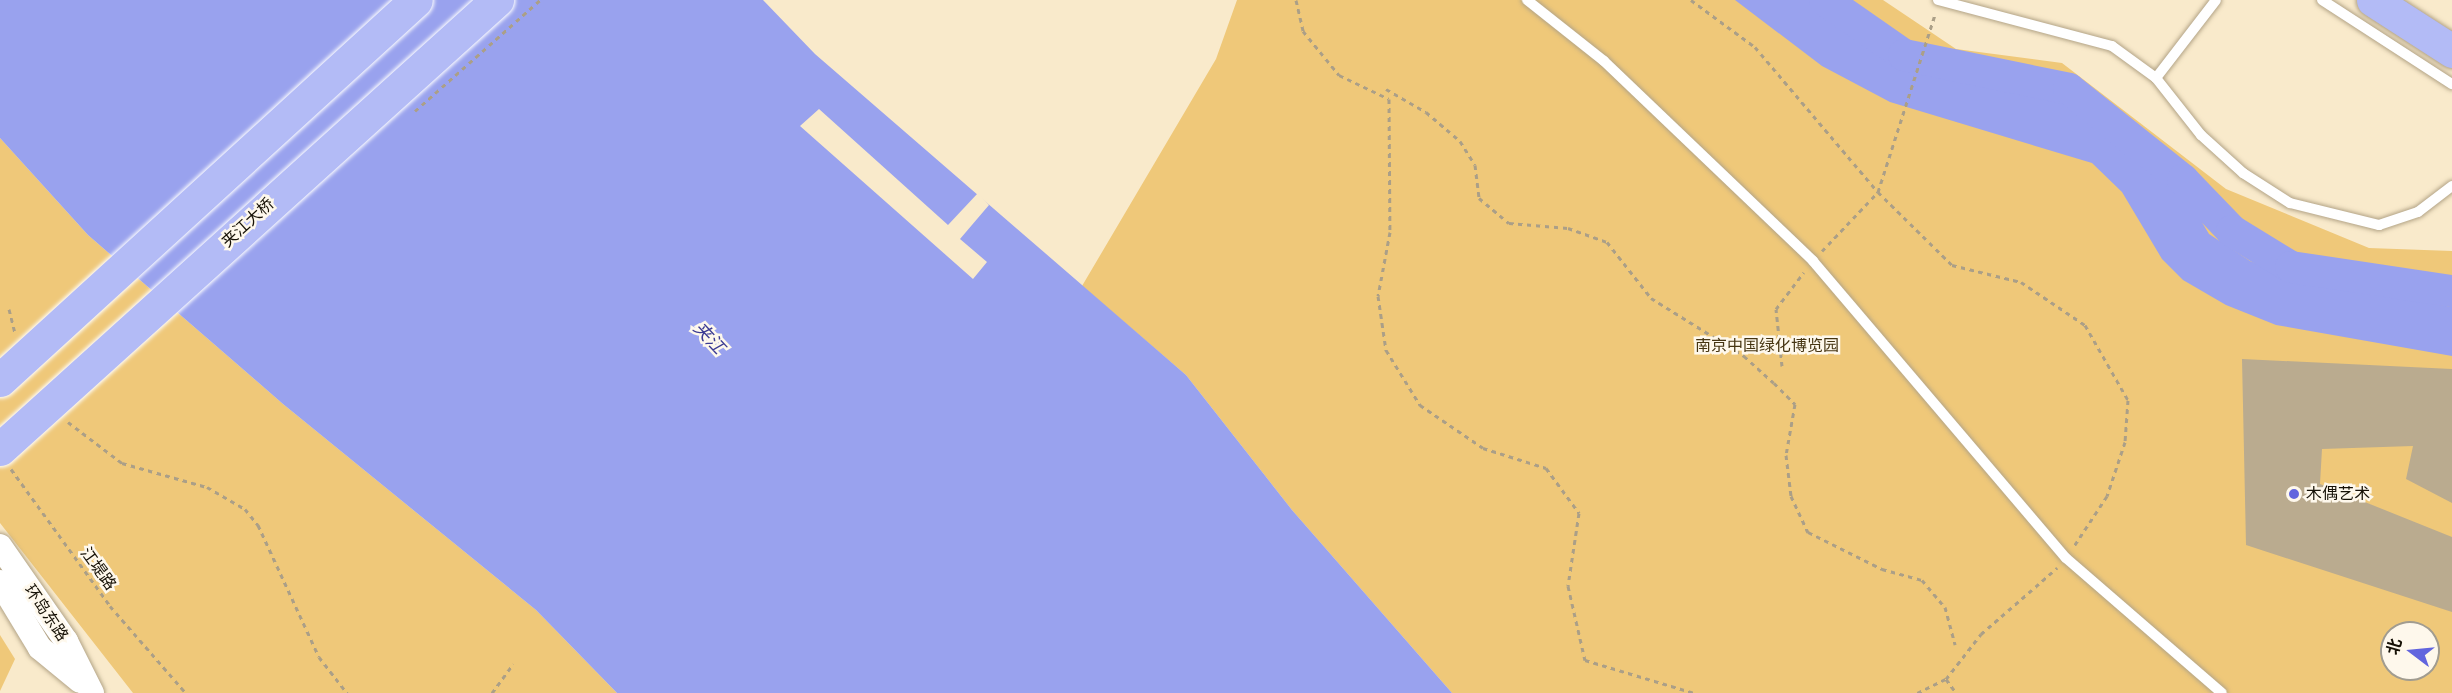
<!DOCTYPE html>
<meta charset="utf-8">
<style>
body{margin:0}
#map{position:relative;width:2452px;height:693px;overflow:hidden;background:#f9eacb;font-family:Rubik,"Noto Sans SC",sans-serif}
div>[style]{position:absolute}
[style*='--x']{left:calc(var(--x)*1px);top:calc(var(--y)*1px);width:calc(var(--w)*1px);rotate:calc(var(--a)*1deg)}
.green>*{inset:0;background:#efc879}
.water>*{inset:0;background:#99a2ee}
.pier>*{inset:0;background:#f9eacb}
.river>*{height:32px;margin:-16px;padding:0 16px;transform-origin:16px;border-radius:16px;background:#99a2ee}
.building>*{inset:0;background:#baab8f}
.path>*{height:3px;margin-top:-1.5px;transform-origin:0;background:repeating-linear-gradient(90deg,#ab9f87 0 4.5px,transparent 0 9px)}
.roads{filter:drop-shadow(0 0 2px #b3a487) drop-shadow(0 0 2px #b3a487)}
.service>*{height:10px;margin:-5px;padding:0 5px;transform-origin:5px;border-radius:5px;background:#fff}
.tertiary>*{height:24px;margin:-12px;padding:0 12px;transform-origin:12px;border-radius:12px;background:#fff}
.trunk>*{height:33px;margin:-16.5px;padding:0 16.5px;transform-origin:16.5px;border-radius:16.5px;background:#b3bbf6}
.path-bridge>*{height:3px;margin-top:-1.5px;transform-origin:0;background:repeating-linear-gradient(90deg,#ab9f87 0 4.5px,transparent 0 9px)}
.bridges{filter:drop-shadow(0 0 2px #fff) drop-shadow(0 0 2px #fff)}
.trunk-bridge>*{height:33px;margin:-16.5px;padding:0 16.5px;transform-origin:16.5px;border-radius:16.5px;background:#b3bbf6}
.dots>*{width:16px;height:16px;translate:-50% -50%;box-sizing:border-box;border:3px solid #fef8ec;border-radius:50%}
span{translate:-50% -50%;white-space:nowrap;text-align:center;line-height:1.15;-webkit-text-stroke:5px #fef8ec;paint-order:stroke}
.street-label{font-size:16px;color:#161106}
.park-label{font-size:16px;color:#463512}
.poi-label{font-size:16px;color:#161106}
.left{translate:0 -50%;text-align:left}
.water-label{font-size:18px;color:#3b3b93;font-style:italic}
.north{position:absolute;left:2380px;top:621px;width:60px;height:60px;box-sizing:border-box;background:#fef8ec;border:2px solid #a19c90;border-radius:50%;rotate:286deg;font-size:16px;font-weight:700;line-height:24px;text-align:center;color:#161106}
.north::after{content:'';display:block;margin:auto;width:21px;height:27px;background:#6265de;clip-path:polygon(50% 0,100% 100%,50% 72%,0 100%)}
</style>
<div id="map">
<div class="green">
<div style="clip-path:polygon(evenodd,1237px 0,1883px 0,1956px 49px,2062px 63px,2226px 189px,2369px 248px,2452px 251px,2452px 693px,1452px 693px,1292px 510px,1186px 375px,1082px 286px,1216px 59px,1237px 0,2392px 633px,2428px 633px,2428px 669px,2392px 669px,2392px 633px)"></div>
<div style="clip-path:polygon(0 138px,88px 235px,283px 404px,536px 610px,617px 693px,133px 693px,0 523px)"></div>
<div style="clip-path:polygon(0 635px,15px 659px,0 691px)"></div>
</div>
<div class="water">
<div style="clip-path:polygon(0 0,763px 0,815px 54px,1186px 375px,1292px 510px,1452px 693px,617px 693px,536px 610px,283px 404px,88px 235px,0 138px)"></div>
<div style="clip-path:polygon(1735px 0,1812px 0,1911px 56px,2100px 111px,2126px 126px,2168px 166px,2209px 234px,2250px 261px,2291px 278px,2452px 307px,2452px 356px,2276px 325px,2226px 305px,2183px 280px,2162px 259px,2122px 192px,2092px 163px,1890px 102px,1822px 66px)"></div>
</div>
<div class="pier">
<div style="clip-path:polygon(819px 109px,948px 225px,978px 193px,989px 205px,960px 239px,987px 262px,973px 279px,800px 126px)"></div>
</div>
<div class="river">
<div style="--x:1825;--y:0;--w:96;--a:34.8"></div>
<div style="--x:1904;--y:55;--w:168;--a:11.6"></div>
<div style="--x:2069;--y:89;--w:146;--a:38.6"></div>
<div style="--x:2183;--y:180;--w:71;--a:46.1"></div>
<div style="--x:2232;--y:231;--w:69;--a:31.4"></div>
<div style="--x:2291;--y:267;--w:163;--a:8.5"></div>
</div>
<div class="building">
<div style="clip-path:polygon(2242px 359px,2452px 369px,2452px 503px,2406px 479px,2413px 446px,2322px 449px,2320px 484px,2452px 537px,2452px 612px,2246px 545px)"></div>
</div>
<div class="path">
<div style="--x:1296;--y:0;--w:32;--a:77"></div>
<div style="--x:1303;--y:31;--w:57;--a:50.7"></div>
<div style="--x:1339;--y:75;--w:55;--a:25.6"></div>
<div style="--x:1389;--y:99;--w:133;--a:89.6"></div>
<div style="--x:1390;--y:232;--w:65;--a:100.6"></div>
<div style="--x:1378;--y:296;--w:55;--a:81.6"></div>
<div style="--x:1386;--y:350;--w:65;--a:58.3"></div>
<div style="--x:1420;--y:405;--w:76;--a:34.3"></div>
<div style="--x:1483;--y:448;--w:66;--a:17.6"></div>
<div style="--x:1546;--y:468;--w:56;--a:53.7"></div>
<div style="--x:1579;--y:513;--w:74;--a:98.6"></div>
<div style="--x:1568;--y:586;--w:76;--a:77.1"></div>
<div style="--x:1585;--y:660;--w:114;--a:16.8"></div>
<div style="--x:1691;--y:0;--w:79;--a:36.3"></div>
<div style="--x:1755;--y:47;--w:190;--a:49.7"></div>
<div style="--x:1878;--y:192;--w:104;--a:44.6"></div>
<div style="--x:1952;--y:265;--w:71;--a:13.8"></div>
<div style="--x:2021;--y:282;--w:77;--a:33.9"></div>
<div style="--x:2085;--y:325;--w:86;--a:60.2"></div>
<div style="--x:2128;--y:400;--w:42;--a:94.1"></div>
<div style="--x:2125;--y:442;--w:57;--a:108.4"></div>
<div style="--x:2107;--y:496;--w:60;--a:123.4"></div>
<div style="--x:1386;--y:89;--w:46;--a:29.9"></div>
<div style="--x:1426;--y:112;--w:45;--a:40.5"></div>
<div style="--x:1460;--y:141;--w:28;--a:58"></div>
<div style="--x:1475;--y:165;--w:33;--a:83"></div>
<div style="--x:1479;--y:198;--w:39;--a:40"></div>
<div style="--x:1509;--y:223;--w:59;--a:4.8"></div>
<div style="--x:1568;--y:228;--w:41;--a:19.7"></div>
<div style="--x:1607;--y:242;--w:71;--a:51.8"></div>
<div style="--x:1651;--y:298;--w:110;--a:31.9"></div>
<div style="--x:1744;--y:356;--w:40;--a:42"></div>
<div style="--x:1774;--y:383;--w:30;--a:45"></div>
<div style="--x:1795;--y:404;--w:52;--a:100"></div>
<div style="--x:1786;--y:455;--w:41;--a:83"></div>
<div style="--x:1791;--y:496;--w:40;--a:65"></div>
<div style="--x:1808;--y:532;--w:83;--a:26.6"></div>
<div style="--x:1882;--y:569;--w:41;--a:15.4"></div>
<div style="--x:1922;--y:580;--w:35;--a:50"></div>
<div style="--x:1945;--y:607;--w:39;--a:75"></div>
<div style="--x:1822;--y:251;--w:81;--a:-46.5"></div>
<div style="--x:1878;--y:192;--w:187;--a:-72.2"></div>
<div style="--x:9;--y:309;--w:25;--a:76"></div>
<div style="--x:1782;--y:366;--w:57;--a:-96"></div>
<div style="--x:1776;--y:309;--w:46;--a:-52.9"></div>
<div style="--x:68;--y:422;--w:68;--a:37.2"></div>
<div style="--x:122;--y:463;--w:88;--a:15.8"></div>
<div style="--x:207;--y:487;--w:44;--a:30.1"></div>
<div style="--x:245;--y:509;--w:21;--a:51"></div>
<div style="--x:258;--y:525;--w:145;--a:65.2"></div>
<div style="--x:319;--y:657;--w:46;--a:52.1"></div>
<div style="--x:11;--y:469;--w:169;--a:54.1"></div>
<div style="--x:110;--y:606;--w:116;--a:48.9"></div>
<div style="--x:1946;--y:679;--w:17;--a:54"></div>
<div style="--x:492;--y:693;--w:36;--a:-54"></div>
<div style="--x:1917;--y:693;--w:32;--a:-26"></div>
<div style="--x:1946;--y:679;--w:57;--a:-52.1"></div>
<div style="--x:1981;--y:634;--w:101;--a:-41"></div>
</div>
<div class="roads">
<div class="service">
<div style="--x:1527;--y:0;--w:98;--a:38.4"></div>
<div style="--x:1604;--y:61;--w:289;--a:43.7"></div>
<div style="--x:1813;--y:261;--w:390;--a:49.6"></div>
<div style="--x:2066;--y:558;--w:206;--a:40.9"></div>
<div style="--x:1938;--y:0;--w:180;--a:14.8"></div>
<div style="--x:2112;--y:46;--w:54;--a:36"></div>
<div style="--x:2156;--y:78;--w:73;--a:51.7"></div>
<div style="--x:2201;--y:135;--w:57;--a:42.1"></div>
<div style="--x:2243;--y:173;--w:56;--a:32.6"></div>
<div style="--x:2290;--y:203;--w:92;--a:13.9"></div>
<div style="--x:2379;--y:225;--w:41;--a:-18.4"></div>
<div style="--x:2418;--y:212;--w:43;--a:-37.4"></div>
<div style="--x:2322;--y:0;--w:155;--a:32.9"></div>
<div style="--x:2156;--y:78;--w:98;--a:-52.4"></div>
</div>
<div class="tertiary">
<div style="--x:0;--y:546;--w:116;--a:55.2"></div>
<div style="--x:66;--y:641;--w:58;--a:63.4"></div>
<div style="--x:0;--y:582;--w:77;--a:58.8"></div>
<div style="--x:40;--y:648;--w:52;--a:39.5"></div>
</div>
<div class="trunk">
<div style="--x:2373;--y:0;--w:94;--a:32.8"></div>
</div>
</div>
<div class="path-bridge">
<div style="--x:415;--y:111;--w:167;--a:-41.6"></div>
</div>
<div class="bridges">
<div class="trunk-bridge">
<div style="--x:0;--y:380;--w:563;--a:-42.41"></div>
<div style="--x:0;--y:449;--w:670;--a:-42.1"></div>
</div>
</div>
<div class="dots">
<div style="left:2294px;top:494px;background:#6265de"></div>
</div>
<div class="street-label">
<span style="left:248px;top:223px;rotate:-42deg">夹江大桥</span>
<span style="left:98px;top:569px;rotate:54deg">江堤路</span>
<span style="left:46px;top:613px;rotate:56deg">环岛东路</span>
</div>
<div class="park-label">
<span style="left:1767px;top:346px">南京中国绿化博览园</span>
</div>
<div class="poi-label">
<span class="left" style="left:2306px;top:494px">木偶艺术</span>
</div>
<div class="water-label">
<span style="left:709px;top:338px;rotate:47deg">夹江</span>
</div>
<div class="north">北</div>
</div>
